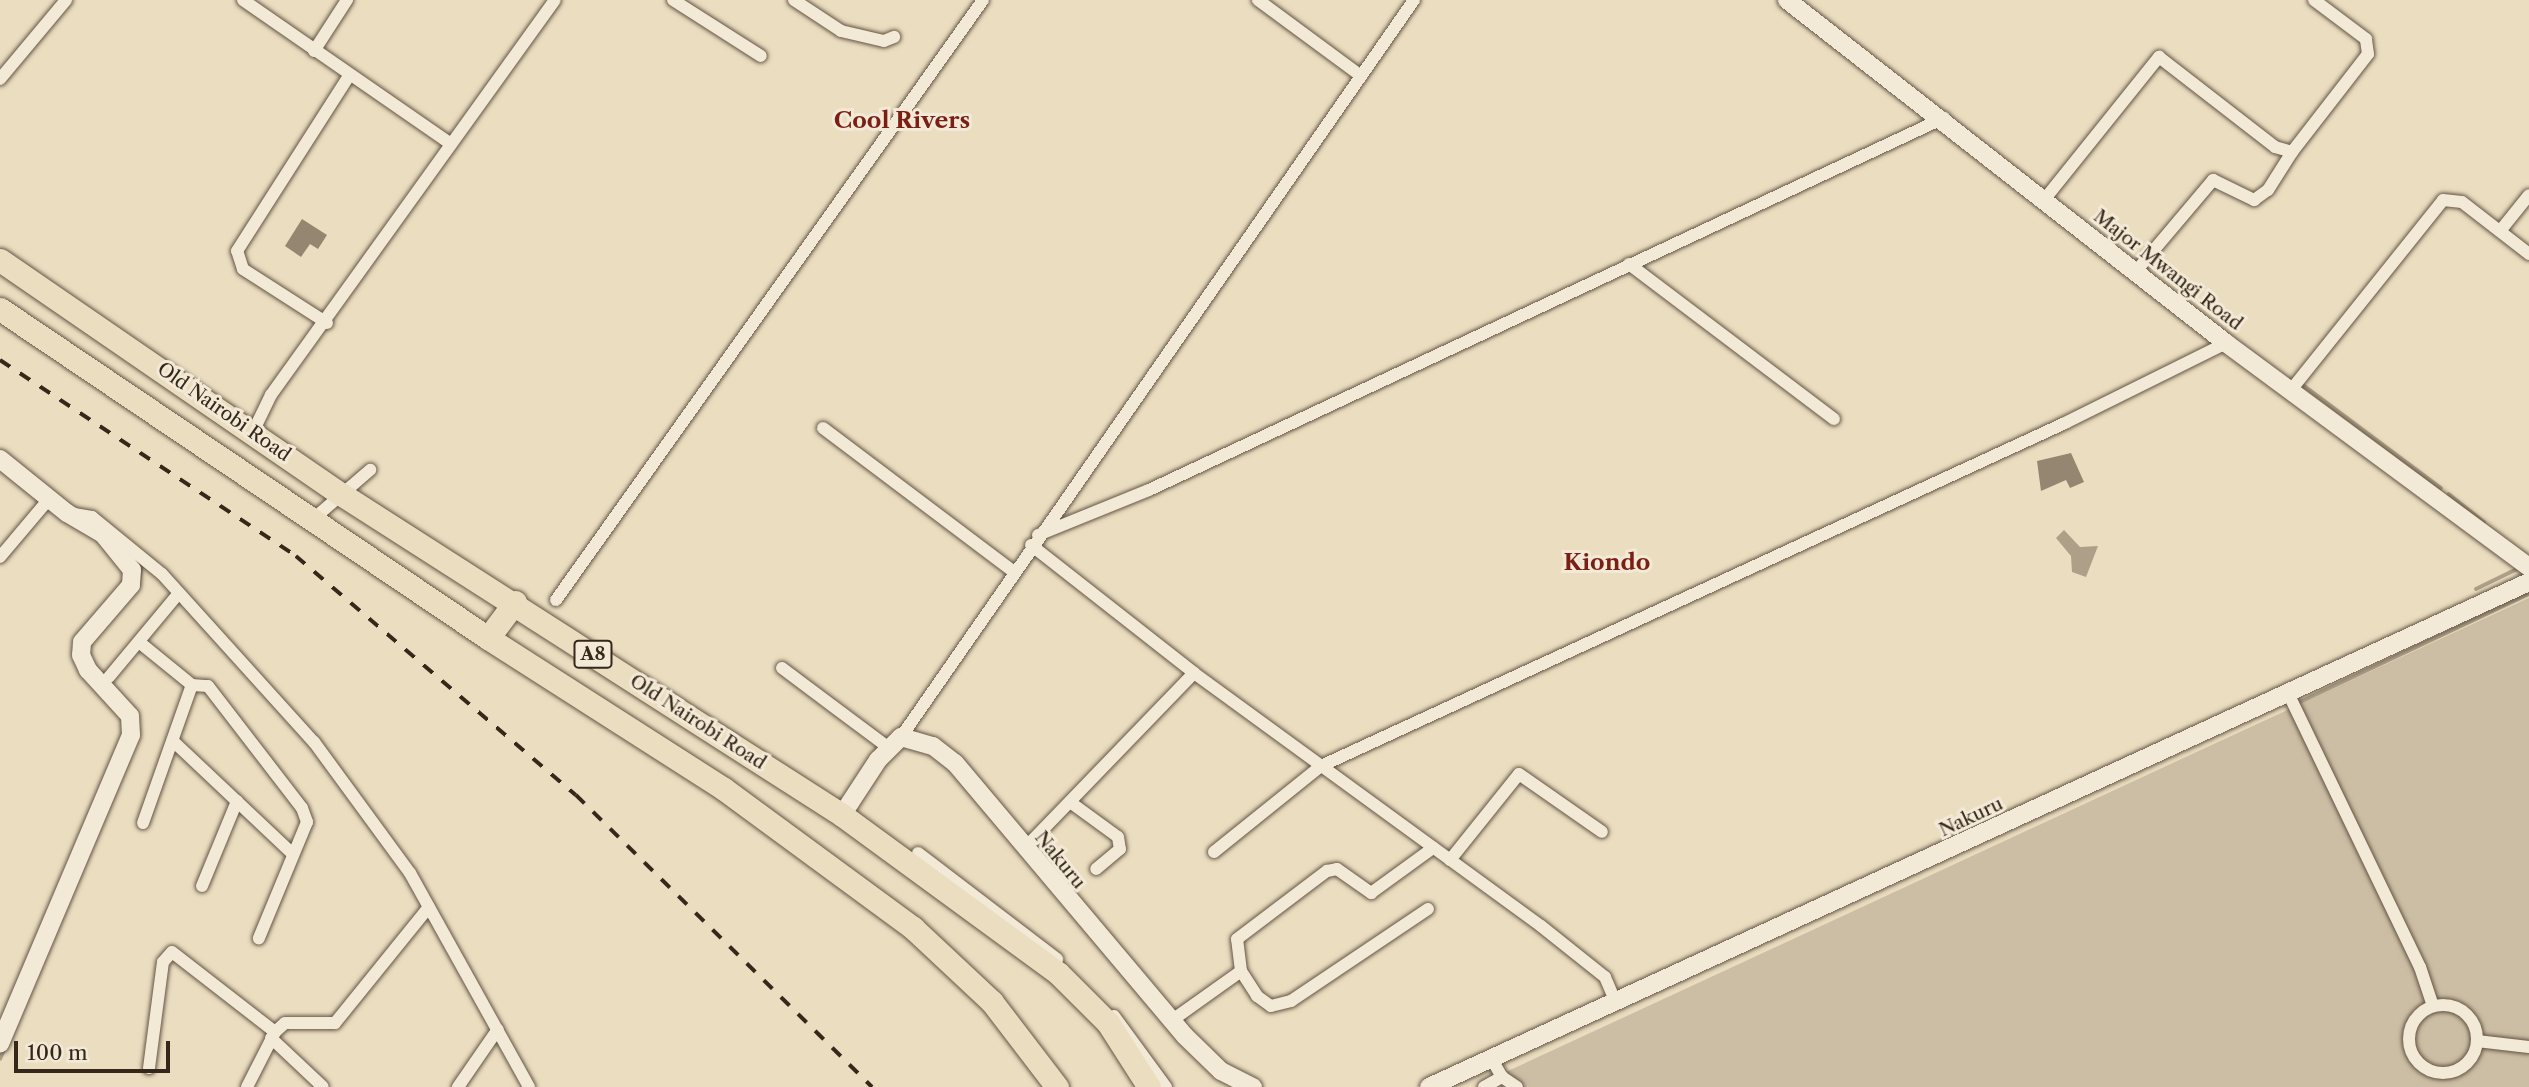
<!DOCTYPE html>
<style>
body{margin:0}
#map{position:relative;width:2529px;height:1087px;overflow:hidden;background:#ebddc0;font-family:"Libre Caslon Text",serif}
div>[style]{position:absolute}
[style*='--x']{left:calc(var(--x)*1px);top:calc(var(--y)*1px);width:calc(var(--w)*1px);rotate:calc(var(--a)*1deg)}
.green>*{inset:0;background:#ccbea4}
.water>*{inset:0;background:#ad9f88}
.stream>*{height:3.5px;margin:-1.75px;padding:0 1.75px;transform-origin:1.75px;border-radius:1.75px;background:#ad9f88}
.building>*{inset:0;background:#948671}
.roads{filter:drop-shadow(0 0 2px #635444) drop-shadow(0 0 2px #635444)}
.street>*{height:12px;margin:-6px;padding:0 6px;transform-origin:6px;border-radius:6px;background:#f2e9d6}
.street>.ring{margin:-6px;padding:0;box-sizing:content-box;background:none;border:12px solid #f2e9d6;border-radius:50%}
.secondary>*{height:18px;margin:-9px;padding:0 9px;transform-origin:9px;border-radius:9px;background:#f2e9d6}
.highway>*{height:23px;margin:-11.5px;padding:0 11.5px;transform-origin:11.5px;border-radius:11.5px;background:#ebddc0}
.rail>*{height:3.5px;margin-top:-1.75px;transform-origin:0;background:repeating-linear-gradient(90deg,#36271b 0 12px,transparent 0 24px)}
span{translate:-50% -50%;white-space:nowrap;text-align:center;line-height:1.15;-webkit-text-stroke:6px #f2e9d6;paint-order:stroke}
.shield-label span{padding:2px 5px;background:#f2e9d6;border:2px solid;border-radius:5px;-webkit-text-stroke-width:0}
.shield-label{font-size:18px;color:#36271b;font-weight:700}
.street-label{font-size:19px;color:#36271b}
.quarter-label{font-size:23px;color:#7a1f14;font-weight:700}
.scale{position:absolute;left:14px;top:1041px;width:156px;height:32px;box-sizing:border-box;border:4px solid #36271b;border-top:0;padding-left:9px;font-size:21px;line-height:24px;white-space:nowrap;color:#36271b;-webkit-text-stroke:5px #f2e9d6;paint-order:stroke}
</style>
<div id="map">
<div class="green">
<div style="clip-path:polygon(2529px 598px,2529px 1087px,1476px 1087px,1495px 1077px)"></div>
</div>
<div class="water">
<div style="clip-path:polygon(2064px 530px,2080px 547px,2098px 546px,2086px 577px,2072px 572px,2071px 556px,2056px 538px)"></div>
</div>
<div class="stream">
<div style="--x:2303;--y:385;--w:172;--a:36.7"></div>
<div style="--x:2449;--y:494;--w:45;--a:38.7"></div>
<div style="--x:134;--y:559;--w:11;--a:45"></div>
<div style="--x:142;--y:567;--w:19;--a:99"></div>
<div style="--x:2476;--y:589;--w:48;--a:-26"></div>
<div style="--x:2298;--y:703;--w:255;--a:-25.3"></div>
<div style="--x:0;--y:1059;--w:12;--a:-66"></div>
</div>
<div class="building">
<div style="clip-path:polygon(302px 219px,327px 235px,318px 249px,310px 244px,301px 257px,285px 246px)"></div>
<div style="clip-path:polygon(2071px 453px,2084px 482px,2070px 488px,2066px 480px,2041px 491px,2037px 461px)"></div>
</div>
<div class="roads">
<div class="street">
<div style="--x:243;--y:0;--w:253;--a:34.7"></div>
<div style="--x:673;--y:0;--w:104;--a:32.5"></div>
<div style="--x:794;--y:0;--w:56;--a:33.4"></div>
<div style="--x:841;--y:31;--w:44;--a:13.1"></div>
<div style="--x:884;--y:41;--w:11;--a:-22"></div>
<div style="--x:1258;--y:0;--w:128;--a:36.4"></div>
<div style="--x:314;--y:51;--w:61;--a:-57.1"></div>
<div style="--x:0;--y:79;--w:103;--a:-50.1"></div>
<div style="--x:2044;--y:200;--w:184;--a:-51.2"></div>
<div style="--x:2159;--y:57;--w:147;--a:37.8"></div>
<div style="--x:2275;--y:147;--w:18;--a:16"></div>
<div style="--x:2292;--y:152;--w:124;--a:-52.2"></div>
<div style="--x:2368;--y:54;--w:15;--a:-98"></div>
<div style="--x:2366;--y:39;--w:65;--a:-143.1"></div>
<div style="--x:2500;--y:231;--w:46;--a:-51.1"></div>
<div style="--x:1629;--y:264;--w:257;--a:37.1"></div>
<div style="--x:2137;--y:270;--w:118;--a:-49.8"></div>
<div style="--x:2213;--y:180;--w:46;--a:26"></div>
<div style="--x:2254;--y:200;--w:17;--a:-36"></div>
<div style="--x:2268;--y:190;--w:45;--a:-57.7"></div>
<div style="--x:327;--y:323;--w:100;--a:-147.3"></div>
<div style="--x:243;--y:269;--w:19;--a:-108"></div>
<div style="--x:237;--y:251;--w:208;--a:-57.4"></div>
<div style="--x:2291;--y:390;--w:243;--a:-51.3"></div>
<div style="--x:2443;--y:200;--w:19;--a:6"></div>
<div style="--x:2462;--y:202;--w:85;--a:37.8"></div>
<div style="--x:823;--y:428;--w:238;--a:37"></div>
<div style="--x:253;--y:432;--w:41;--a:-64.1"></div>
<div style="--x:271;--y:395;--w:486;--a:-54.3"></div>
<div style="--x:74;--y:514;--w:18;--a:9"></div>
<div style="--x:92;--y:517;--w:90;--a:39.2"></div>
<div style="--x:162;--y:574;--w:227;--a:47.9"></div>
<div style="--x:314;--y:742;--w:162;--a:53.8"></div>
<div style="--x:410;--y:873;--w:245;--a:60.9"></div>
<div style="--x:312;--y:520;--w:77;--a:-40.8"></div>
<div style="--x:1038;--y:535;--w:120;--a:-22.1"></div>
<div style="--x:1149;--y:490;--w:878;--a:-25.08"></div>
<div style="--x:1031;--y:545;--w:207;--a:38.1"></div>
<div style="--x:1194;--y:673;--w:429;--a:36.1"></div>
<div style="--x:1541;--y:926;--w:82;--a:38.6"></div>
<div style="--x:1605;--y:977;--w:25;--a:67"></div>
<div style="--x:0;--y:557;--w:76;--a:-49.8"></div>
<div style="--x:556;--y:600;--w:736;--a:-54.56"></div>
<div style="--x:139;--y:642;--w:68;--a:39.1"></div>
<div style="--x:192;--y:685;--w:16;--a:4"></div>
<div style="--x:208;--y:686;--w:154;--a:52.4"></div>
<div style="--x:302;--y:808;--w:15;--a:70"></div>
<div style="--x:307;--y:822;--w:126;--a:112.5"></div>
<div style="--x:782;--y:668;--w:134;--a:36.8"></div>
<div style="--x:109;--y:677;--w:109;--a:-50.2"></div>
<div style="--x:2288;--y:693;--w:304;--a:64.3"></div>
<div style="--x:2420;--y:967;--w:41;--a:71.6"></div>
<div style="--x:901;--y:737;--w:898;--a:-55.16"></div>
<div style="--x:174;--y:742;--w:163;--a:43.3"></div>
<div style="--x:1070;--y:802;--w:59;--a:36.1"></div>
<div style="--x:1118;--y:837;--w:12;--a:81"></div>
<div style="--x:1120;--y:849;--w:31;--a:140"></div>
<div style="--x:143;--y:823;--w:146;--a:-70.5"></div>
<div style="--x:1024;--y:849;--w:245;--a:-46"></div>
<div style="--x:1214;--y:852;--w:137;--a:-38.8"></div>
<div style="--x:1321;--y:766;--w:819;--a:-24.75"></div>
<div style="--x:2065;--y:423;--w:180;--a:-26.4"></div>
<div style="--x:918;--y:853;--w:175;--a:37.3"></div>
<div style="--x:1450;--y:860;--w:110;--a:-51.3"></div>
<div style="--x:1519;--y:774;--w:101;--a:34.9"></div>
<div style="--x:202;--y:886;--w:92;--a:-67.6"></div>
<div style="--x:1241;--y:971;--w:30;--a:57"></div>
<div style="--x:1257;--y:996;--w:17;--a:36"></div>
<div style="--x:1271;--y:1006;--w:21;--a:-14"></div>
<div style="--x:1291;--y:1001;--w:165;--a:-33.9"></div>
<div class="ring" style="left:2409px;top:1005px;width:56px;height:56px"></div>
<div style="--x:1114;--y:1016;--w:88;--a:53.8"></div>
<div style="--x:1171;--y:1021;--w:86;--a:-35.5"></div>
<div style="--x:1241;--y:971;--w:32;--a:-97"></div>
<div style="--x:1237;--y:939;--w:113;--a:-37.1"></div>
<div style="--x:1327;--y:871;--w:10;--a:-11"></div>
<div style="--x:1337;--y:869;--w:42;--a:35.2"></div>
<div style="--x:1371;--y:893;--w:77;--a:-36"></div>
<div style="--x:271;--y:1038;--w:71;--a:43.3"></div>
<div style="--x:2477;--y:1041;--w:52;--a:6.6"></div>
<div style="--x:149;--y:1068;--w:107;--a:-82.5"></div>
<div style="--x:163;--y:962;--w:13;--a:-48"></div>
<div style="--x:172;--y:952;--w:130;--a:37.8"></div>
<div style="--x:1502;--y:1077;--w:18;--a:34"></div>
<div style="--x:247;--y:1087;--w:62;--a:-63"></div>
<div style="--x:275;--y:1032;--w:13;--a:-42"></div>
<div style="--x:285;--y:1023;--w:50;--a:0"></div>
<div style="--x:335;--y:1023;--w:149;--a:-51"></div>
<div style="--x:458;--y:1087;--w:70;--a:-55.4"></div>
<div style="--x:1484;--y:1087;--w:21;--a:-29"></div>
<div style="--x:1502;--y:1077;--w:22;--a:-120"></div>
</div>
<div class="secondary">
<div style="--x:1787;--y:0;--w:557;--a:38"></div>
<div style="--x:2226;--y:343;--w:377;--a:36.5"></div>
<div style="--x:0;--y:459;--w:86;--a:38.9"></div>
<div style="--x:67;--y:513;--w:42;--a:30.3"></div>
<div style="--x:103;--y:534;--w:46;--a:51.1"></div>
<div style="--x:132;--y:570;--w:15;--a:94"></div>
<div style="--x:131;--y:585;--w:75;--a:130.7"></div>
<div style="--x:82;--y:642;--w:13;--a:94"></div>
<div style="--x:81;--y:655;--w:17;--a:65"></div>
<div style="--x:88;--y:670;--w:62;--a:47.6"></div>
<div style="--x:130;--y:716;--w:19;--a:87"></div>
<div style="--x:131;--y:735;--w:335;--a:113"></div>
<div style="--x:842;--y:815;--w:66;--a:-56.8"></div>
<div style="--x:878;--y:760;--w:33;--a:-45"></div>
<div style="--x:901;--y:737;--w:33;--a:16"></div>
<div style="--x:933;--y:746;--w:28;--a:38"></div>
<div style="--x:955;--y:763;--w:357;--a:49.9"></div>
<div style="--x:1185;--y:1036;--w:50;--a:44.2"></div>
<div style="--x:1221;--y:1071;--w:36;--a:27"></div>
<div style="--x:1429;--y:1087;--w:1210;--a:-24.66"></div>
</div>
<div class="highway">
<div style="--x:0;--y:260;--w:414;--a:34.5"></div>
<div style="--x:341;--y:494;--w:595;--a:32.65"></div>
<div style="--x:842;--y:815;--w:268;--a:36.2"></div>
<div style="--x:1058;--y:973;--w:71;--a:45"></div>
<div style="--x:1108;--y:1023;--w:76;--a:57.4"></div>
<div style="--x:0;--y:309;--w:589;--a:33.99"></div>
<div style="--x:488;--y:638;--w:280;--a:32.6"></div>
<div style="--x:724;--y:789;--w:235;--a:36.3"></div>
<div style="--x:913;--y:928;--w:108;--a:43.1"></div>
<div style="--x:992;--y:1002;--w:107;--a:52.6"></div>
<div style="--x:488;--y:638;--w:45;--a:-53.1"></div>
</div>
</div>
<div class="rail">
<div style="--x:0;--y:360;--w:355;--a:33.5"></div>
<div style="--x:296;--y:556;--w:368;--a:40.5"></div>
<div style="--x:576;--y:795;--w:416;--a:44.6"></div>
</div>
<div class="shield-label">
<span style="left:593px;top:654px">A8</span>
</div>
<div class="street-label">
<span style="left:2168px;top:270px;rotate:38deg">Major Mwangi Road</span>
<span style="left:224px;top:412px;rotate:35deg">Old Nairobi Road</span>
<span style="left:698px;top:722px;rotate:33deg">Old Nairobi Road</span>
<span style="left:1971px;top:817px;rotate:-25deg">Nakuru</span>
<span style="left:1060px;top:860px;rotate:51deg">Nakuru</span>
</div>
<div class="quarter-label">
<span style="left:902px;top:120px">Cool Rivers</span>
<span style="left:1607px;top:562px">Kiondo</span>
</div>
<div class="scale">100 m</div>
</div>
